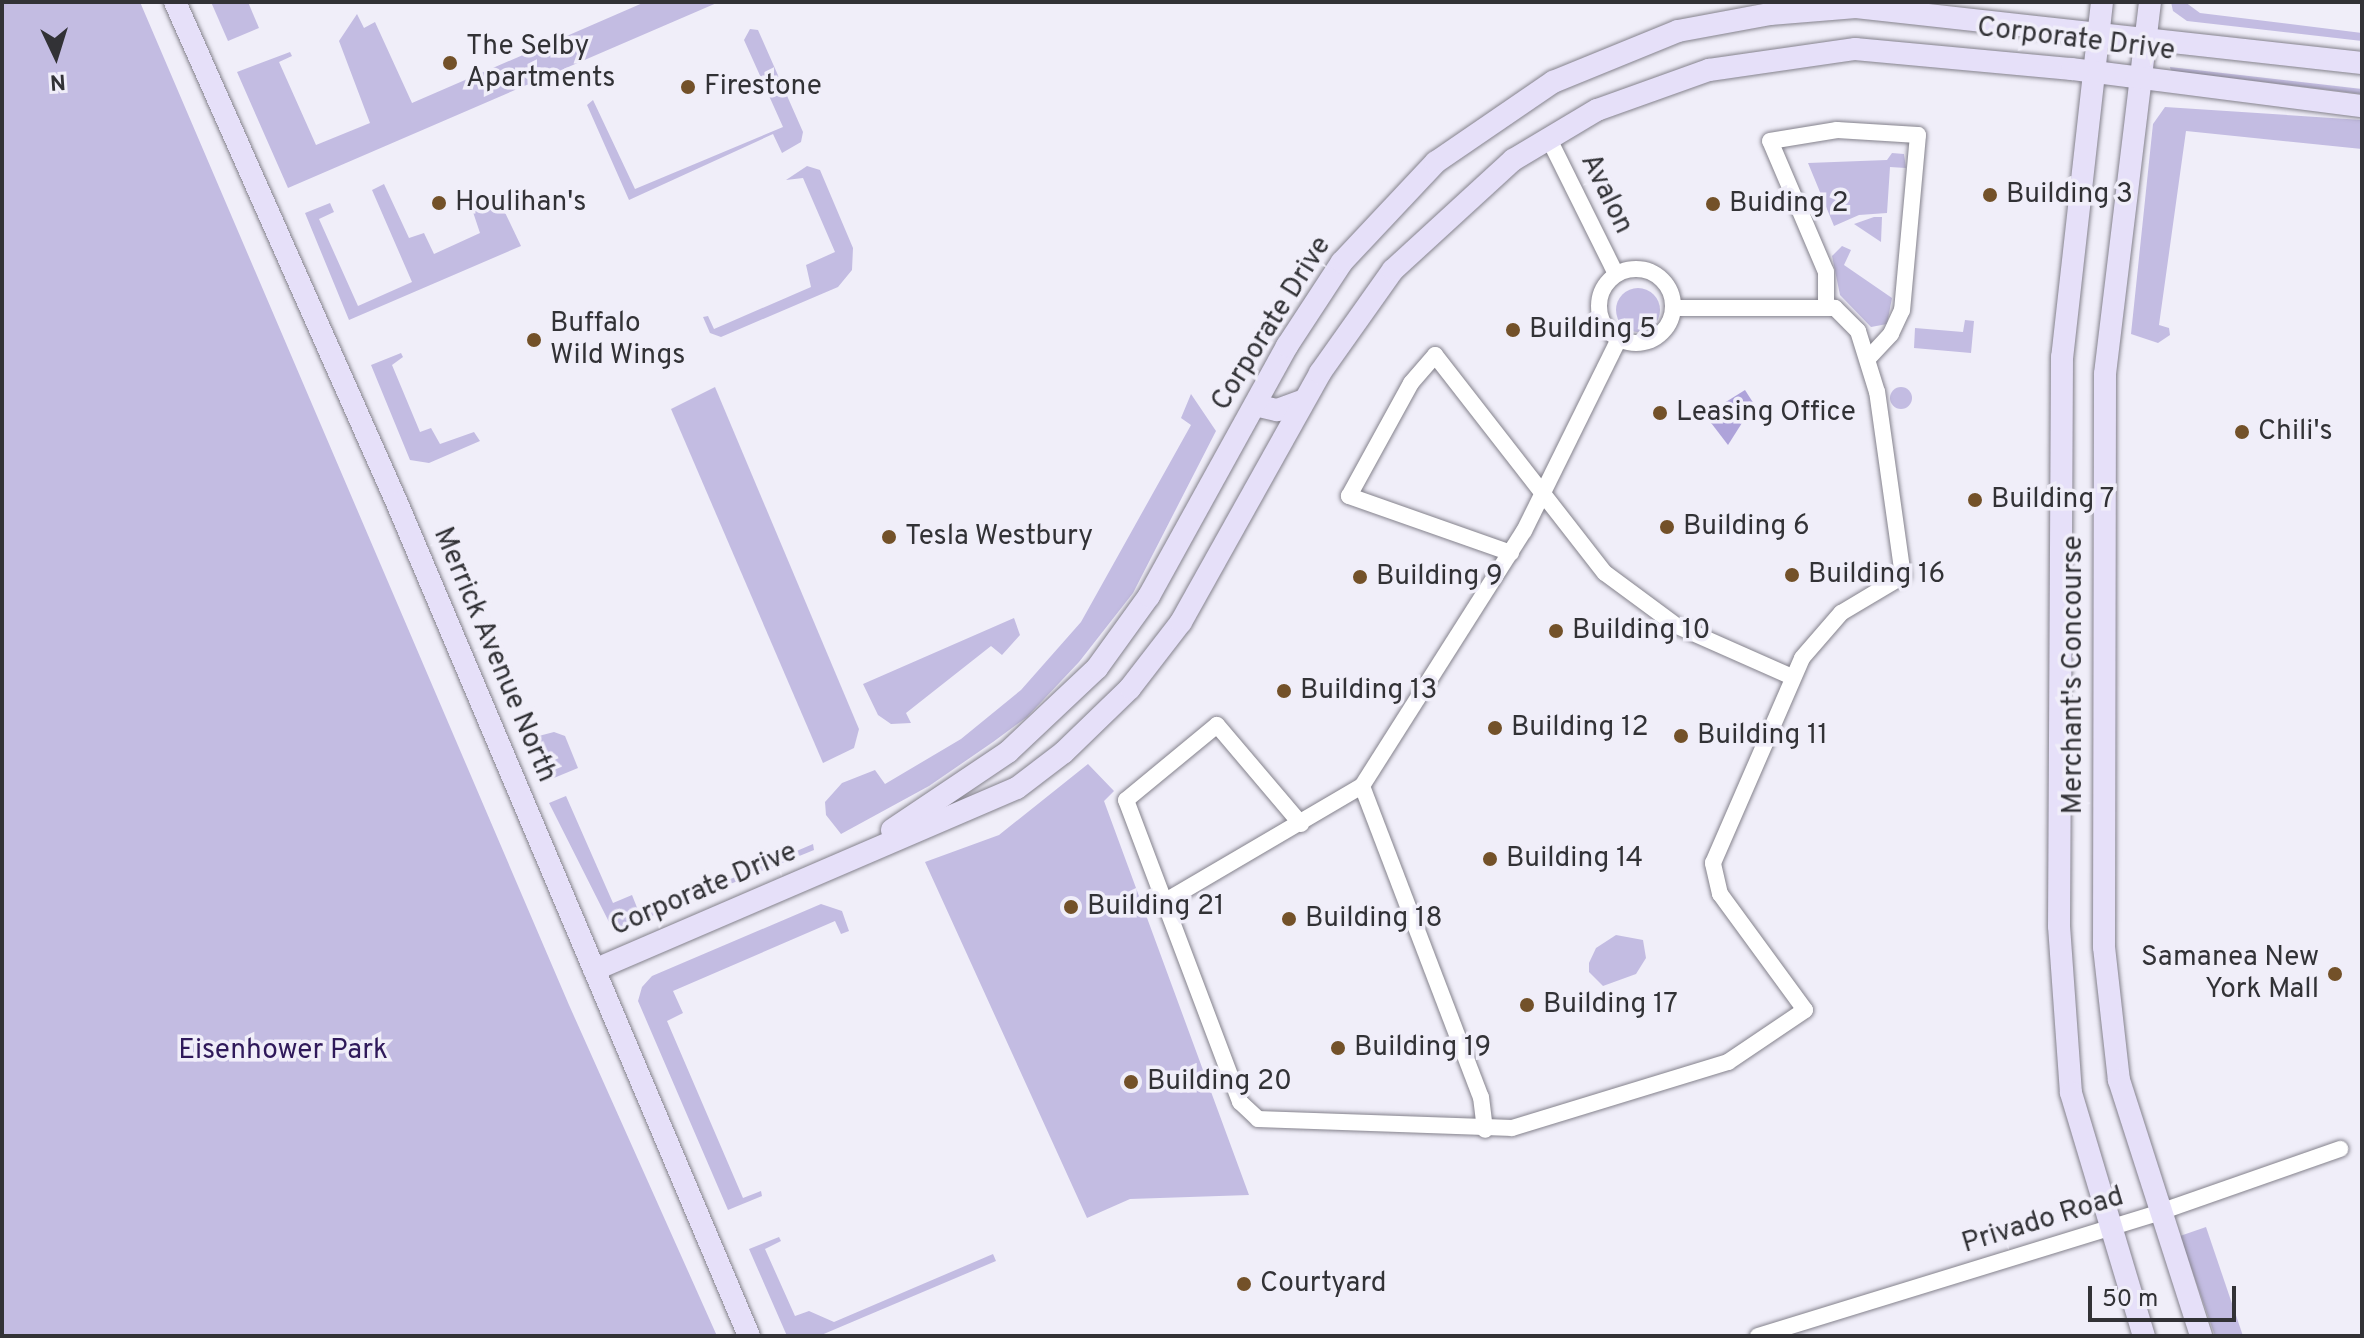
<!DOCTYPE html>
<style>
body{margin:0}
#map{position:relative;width:2364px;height:1338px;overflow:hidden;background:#f0eef9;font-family:Overpass,sans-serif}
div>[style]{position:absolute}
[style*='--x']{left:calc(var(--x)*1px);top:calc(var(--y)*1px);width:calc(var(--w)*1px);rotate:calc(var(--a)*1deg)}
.green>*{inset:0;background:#c3bce2}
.round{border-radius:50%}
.water>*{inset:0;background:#aea3da}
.roads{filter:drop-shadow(0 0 2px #84828c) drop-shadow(0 0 2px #84828c)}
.street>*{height:16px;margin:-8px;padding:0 8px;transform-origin:8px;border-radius:8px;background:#fff}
.street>.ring{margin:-8px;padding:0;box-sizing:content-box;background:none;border:16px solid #fff;border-radius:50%}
.secondary>*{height:22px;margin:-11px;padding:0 11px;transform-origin:11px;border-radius:11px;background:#e6e0f9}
.dots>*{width:22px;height:22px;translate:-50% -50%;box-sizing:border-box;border:4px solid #f0eef9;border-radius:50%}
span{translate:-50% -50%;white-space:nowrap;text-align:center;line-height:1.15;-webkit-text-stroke:7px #f0eef9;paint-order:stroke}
.street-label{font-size:28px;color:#323236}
.poi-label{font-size:28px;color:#323236}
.left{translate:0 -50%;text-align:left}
.right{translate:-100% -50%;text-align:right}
.park-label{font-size:28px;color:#2f195a}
.frame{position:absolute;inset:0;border:4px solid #323236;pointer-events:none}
.north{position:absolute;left:16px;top:16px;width:80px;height:80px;-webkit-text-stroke:6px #f0eef9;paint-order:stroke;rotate:176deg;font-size:22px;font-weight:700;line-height:32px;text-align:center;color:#323236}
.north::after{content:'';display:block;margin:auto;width:28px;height:36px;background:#323236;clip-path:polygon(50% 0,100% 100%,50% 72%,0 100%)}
.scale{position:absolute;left:2088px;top:1286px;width:148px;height:36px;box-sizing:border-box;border:4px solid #323236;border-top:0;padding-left:10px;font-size:24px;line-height:28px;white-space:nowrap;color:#323236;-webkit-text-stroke:6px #f0eef9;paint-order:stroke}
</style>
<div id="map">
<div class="green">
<div style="clip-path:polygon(2px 2px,140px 2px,569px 1005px,717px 1336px,2px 1336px)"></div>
<div style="clip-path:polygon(211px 2px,248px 2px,259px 28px,228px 41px)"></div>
<div style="clip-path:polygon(645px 2px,719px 2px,288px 188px,237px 72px,290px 52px,292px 56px,279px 62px,316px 145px,370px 123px,339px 41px,357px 14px,364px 28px,375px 22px,412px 103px)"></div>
<div style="clip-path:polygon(2171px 2px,2185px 2px,2200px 13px,2362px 33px,2362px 41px,2187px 21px,2173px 11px)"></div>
<div style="clip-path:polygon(750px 29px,758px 30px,803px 132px,801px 142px,782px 153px,773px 134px,629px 200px,587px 105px,593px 100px,635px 189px,783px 127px,744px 40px)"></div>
<div style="clip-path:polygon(2170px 67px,2362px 89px,2362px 94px,2171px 71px)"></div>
<div style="clip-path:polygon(2165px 107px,2362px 120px,2362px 149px,2186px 131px,2159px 325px,2169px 328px,2170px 335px,2158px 343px,2131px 334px,2153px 124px)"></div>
<div style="clip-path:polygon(1892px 153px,1904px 154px,1906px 168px,1890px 167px,1887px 213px,1859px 215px,1834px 226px,1808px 163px,1887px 160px)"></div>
<div style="clip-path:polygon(807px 166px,820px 170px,853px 248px,852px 270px,838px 287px,721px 337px,710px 333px,703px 317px,708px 316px,714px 329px,811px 287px,806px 265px,835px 252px,803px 178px,786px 180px)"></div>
<div style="clip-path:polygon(384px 184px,409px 238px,424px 233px,434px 254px,480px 233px,473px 212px,500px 202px,521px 246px,349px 320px,305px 213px,330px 203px,334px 212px,319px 219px,358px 306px,412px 282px,372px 190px)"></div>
<div style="clip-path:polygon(1882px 217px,1881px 242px,1854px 224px,1874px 217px)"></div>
<div style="clip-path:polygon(1842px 246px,1851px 250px,1844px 265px,1892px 298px,1887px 324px,1871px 327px,1840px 295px,1832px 256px)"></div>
<div class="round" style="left:1616px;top:288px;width:44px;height:44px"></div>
<div style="clip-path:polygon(1965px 320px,1974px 321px,1971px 353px,1914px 348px,1915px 328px,1963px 332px)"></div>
<div style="clip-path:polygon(401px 353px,403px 357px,392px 365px,420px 432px,431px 428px,440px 444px,474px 432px,480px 441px,429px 463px,410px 460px,371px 365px)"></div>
<div style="clip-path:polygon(715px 387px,859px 729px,854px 748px,823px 763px,671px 409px)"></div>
<div class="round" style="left:1890px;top:387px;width:22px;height:22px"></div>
<div style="clip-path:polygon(1191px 394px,1216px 431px,1133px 593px,1079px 662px,1027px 717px,993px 742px,929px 786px,841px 834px,826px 815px,825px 802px,842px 783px,875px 770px,885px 784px,961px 739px,1021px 690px,1081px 622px,1191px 425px,1181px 418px)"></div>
<div style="clip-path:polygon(1014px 618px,1020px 635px,1002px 655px,991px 646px,906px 713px,911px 723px,891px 724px,878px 715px,863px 684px)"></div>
<div style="clip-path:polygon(554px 732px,565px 736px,578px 768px,549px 780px,531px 738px)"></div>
<div style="clip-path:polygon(1088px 764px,1114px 791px,1104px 801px,1249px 1195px,1130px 1199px,1087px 1218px,925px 862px,999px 835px)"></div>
<div style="clip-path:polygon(566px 796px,613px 903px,632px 895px,640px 915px,620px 926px,813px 844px,814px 850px,620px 929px,611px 926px,549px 803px)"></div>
<div style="clip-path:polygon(821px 904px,842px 911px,849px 931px,841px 934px,835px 921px,673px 991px,683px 1013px,667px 1021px,743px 1198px,761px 1191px,762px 1196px,728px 1210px,638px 1001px,642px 987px,652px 976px)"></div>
<div style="clip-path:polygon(1616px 935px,1643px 940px,1646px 958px,1636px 974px,1603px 986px,1589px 972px,1589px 963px,1596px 948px)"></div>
<div style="clip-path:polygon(2206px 1227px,2243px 1336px,2215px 1336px,2180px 1236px)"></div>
<div style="clip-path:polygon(779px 1237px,781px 1241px,765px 1249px,795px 1316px,809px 1311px,834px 1322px,993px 1254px,996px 1261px,819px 1336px,787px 1336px,749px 1249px)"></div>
</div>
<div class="water">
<div style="clip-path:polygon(1745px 390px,1754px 404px,1728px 445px,1705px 415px)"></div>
</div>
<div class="roads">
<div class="street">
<div style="--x:1548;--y:137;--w:153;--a:63.6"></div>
<div class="ring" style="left:1599px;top:269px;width:58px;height:58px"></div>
<div style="--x:1826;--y:306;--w:34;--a:-90"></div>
<div style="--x:1826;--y:272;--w:142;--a:-113.1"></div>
<div style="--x:1770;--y:141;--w:68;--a:-9.3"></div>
<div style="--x:1837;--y:130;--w:81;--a:3.5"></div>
<div style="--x:1918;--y:135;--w:176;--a:95.2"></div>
<div style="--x:1902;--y:310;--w:26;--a:115"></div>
<div style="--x:1891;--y:334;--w:33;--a:133"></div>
<div style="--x:1511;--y:553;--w:172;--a:-160.6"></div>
<div style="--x:1349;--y:496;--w:129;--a:-61.2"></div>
<div style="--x:1411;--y:383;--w:37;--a:-49"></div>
<div style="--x:1435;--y:355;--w:276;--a:52.1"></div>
<div style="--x:1605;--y:573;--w:89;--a:36.4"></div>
<div style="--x:1677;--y:626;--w:126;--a:23.9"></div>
<div style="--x:1362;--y:786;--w:333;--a:69.1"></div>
<div style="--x:1481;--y:1097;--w:33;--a:83"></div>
<div style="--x:1301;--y:824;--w:130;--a:-130.3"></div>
<div style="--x:1217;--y:725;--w:118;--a:140.5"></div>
<div style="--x:1126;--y:800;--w:323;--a:69.3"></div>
<div style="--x:1240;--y:1102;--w:25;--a:43"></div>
<div style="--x:1258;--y:1119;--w:254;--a:2"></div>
<div style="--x:1512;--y:1128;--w:226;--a:-17"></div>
<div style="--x:1728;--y:1062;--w:93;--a:-34"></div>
<div style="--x:1805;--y:1010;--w:144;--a:-126.2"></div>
<div style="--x:1720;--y:894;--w:32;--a:-103"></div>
<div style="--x:1713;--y:863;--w:223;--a:-66.5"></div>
<div style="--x:1802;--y:658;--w:60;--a:-49.1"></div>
<div style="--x:1841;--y:613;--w:72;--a:-30.8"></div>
<div style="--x:1903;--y:576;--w:186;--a:-98"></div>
<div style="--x:1877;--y:392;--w:64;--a:-107.3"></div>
<div style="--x:1858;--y:331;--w:33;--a:-135"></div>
<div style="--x:1835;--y:308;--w:161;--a:180"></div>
<div style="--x:1164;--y:902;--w:229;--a:-30.4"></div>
<div style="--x:1362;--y:786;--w:302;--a:-57.6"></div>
<div style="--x:1524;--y:531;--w:214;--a:-63.7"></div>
<div style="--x:1758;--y:1336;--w:421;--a:-17.1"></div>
<div style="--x:2160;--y:1212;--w:191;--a:-19.3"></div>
</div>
<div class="secondary">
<div style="--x:175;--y:2;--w:548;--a:66.1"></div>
<div style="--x:397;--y:503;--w:904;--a:67.09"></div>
<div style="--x:2102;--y:2;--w:357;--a:96.4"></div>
<div style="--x:2062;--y:357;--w:569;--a:90.3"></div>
<div style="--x:2059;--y:926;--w:167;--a:85.9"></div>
<div style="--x:2071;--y:1093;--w:254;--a:73.3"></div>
<div style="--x:2150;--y:2;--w:375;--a:96.9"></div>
<div style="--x:2105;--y:374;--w:573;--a:90.1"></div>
<div style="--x:2104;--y:947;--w:134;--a:83.6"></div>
<div style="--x:2119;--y:1080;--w:269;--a:72.2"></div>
<div style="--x:1255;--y:405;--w:23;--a:13"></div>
<div style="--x:1277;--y:410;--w:29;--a:-20"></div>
<div style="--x:892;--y:830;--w:140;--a:-33.9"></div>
<div style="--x:1008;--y:752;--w:122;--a:-43.3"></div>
<div style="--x:1097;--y:668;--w:89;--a:-54.2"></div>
<div style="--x:1149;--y:596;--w:286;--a:-61.1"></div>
<div style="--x:1287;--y:346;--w:100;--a:-56.8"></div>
<div style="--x:1342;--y:262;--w:137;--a:-46.8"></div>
<div style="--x:1436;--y:162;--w:142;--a:-34.4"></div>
<div style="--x:1553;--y:82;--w:135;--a:-22.2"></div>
<div style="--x:1678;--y:31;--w:94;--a:-10.5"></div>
<div style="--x:1770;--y:14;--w:86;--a:-4.7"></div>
<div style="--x:1856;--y:7;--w:509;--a:6.32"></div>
<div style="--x:594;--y:970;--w:460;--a:-23.3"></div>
<div style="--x:1017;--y:788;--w:58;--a:-37.3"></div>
<div style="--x:1063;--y:753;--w:93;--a:-44.1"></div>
<div style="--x:1130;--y:688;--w:83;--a:-52.3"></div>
<div style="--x:1181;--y:622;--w:285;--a:-60.8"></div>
<div style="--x:1320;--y:373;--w:126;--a:-54.7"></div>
<div style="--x:1393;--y:270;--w:163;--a:-42.5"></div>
<div style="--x:1513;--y:160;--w:98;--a:-30.8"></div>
<div style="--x:1597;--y:110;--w:119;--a:-19.7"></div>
<div style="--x:1709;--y:70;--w:148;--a:-8.2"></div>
<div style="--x:1855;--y:49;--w:218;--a:5.3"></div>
<div style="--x:2072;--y:69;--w:292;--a:7.3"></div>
</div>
</div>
<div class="dots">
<div style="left:450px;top:63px;background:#735129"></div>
<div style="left:688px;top:87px;background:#735129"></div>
<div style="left:1990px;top:195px;background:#735129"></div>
<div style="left:439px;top:203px;background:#735129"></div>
<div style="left:1713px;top:204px;background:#735129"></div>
<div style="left:1513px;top:330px;background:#735129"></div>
<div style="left:534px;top:340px;background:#735129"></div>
<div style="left:1660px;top:413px;background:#735129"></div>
<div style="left:2242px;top:432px;background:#735129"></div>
<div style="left:1975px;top:500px;background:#735129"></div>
<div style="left:1667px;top:527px;background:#735129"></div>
<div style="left:889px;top:537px;background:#735129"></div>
<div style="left:1792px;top:575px;background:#735129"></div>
<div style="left:1360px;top:577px;background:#735129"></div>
<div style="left:1556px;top:631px;background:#735129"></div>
<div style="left:1284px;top:691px;background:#735129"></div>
<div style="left:1495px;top:728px;background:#735129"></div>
<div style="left:1681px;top:736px;background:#735129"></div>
<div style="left:1490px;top:859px;background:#735129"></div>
<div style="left:1071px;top:907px;background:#735129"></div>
<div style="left:1289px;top:919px;background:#735129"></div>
<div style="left:2335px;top:974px;background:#735129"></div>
<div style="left:1527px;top:1005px;background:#735129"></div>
<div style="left:1338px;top:1048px;background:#735129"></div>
<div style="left:1131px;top:1082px;background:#735129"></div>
<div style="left:1244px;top:1284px;background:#735129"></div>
</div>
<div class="street-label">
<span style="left:2076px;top:40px;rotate:7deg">Corporate Drive</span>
<span style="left:1606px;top:194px;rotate:64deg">Avalon</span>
<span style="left:1272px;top:324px;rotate:-58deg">Corporate Drive</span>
<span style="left:494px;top:655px;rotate:67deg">Merrick Avenue North</span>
<span style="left:2074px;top:675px;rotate:-90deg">Merchant's Concourse</span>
<span style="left:704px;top:890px;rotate:-23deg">Corporate Drive</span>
<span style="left:2043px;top:1221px;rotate:-17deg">Privado Road</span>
</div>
<div class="poi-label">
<span class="left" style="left:466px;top:63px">The Selby<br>Apartments</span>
<span class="left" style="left:704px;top:87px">Firestone</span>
<span class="left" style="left:2006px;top:195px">Building 3</span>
<span class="left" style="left:455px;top:203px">Houlihan's</span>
<span class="left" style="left:1729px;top:204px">Buiding 2</span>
<span class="left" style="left:550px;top:340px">Buffalo<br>Wild Wings</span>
<span class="left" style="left:1529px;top:330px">Building 5</span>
<span class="left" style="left:1676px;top:413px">Leasing Office</span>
<span class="left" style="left:2258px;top:432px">Chili's</span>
<span class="left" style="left:1991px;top:500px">Building 7</span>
<span class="left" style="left:1683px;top:527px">Building 6</span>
<span class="left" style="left:905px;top:537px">Tesla Westbury</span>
<span class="left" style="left:1808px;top:575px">Building 16</span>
<span class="left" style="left:1376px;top:577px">Building 9</span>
<span class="left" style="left:1572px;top:631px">Building 10</span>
<span class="left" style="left:1300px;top:691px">Building 13</span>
<span class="left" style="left:1511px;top:728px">Building 12</span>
<span class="left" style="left:1697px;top:736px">Building 11</span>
<span class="left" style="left:1506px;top:859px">Building 14</span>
<span class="left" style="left:1087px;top:907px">Building 21</span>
<span class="left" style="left:1305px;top:919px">Building 18</span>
<span class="right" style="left:2319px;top:974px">Samanea New<br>York Mall</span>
<span class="left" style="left:1543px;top:1005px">Building 17</span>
<span class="left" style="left:1354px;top:1048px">Building 19</span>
<span class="left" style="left:1147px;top:1082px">Building 20</span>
<span class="left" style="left:1260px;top:1284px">Courtyard</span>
</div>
<div class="park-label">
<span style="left:283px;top:1051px">Eisenhower Park</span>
</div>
<div class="frame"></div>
<div class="north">N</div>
<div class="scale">50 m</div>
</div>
